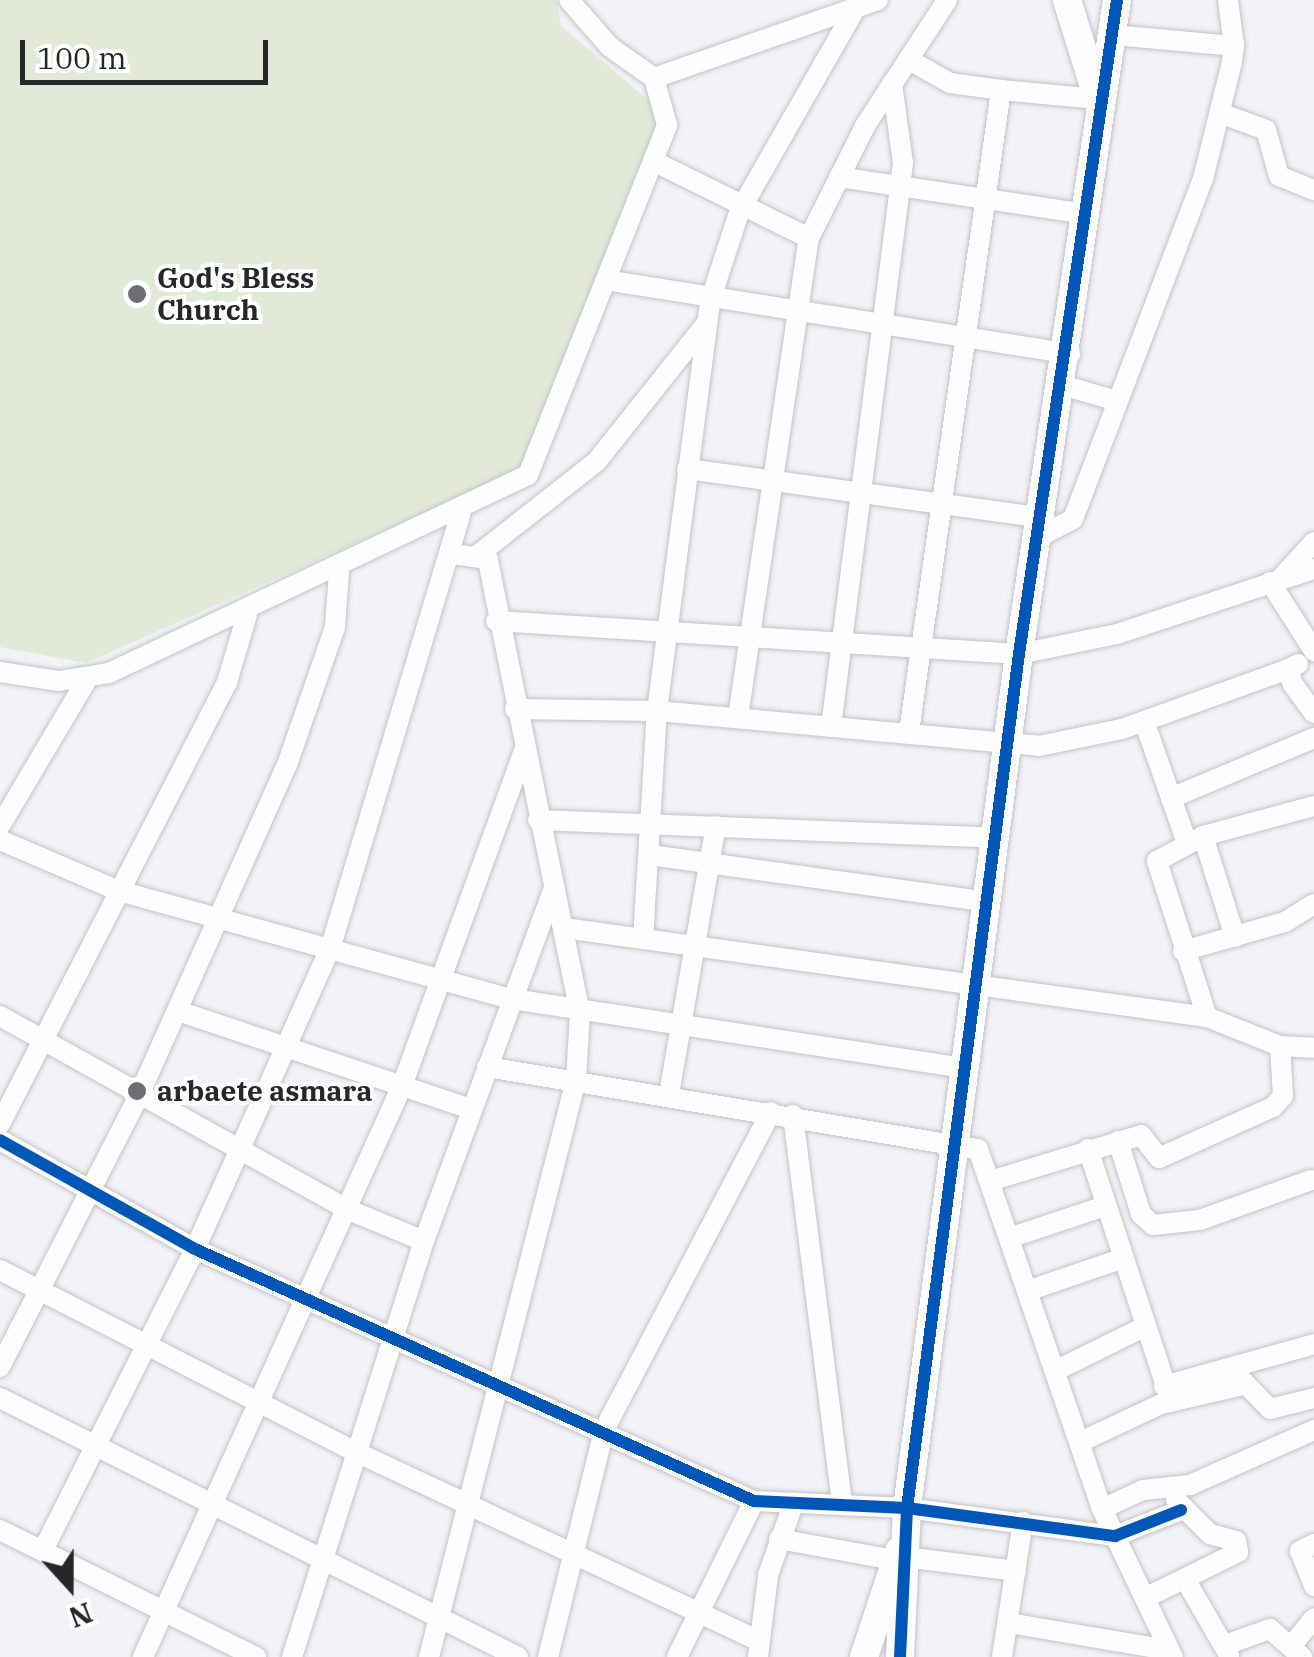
<!DOCTYPE html>
<style>
body{margin:0}
#map{position:relative;width:1314px;height:1657px;overflow:hidden;background:#f2f2f7;font-family:"IBM Plex Serif",serif}
div>[style]{position:absolute}
[style*='--x']{left:calc(var(--x)*1px);top:calc(var(--y)*1px);width:calc(var(--w)*1px);rotate:calc(var(--a)*1deg)}
.green>*{inset:0;background:#e3e9d8}
.roads{filter:drop-shadow(0 0 2px #c3c3c7) drop-shadow(0 0 2px #c3c3c7)}
.street>*{height:20px;margin:-10px;padding:0 10px;transform-origin:10px;border-radius:10px;background:#fdfdfe}
.secondary>*{height:28px;margin:-14px;padding:0 14px;transform-origin:14px;border-radius:14px;background:#fdfdfe}
.cycleway>*{height:12px;margin:-6px;padding:0 6px;transform-origin:6px;border-radius:6px;background:#0057b8}
.dots>*{width:28px;height:28px;translate:-50% -50%;box-sizing:border-box;border:5px solid #fff;border-radius:50%}
span{translate:-50% -50%;white-space:nowrap;text-align:center;line-height:1.15;-webkit-text-stroke:8px #fff;paint-order:stroke}
.poi-label{font-size:28px;color:#27272a;font-weight:700}
.left{translate:0 -50%;text-align:left}
.north{position:absolute;left:20px;top:1537px;width:100px;height:100px;-webkit-text-stroke:8px #fff;paint-order:stroke;rotate:159deg;font-size:28px;font-weight:700;line-height:40px;text-align:center;color:#27272a}
.north::after{content:'';display:block;margin:auto;width:35px;height:45px;background:#27272a;clip-path:polygon(50% 0,100% 100%,50% 72%,0 100%)}
.scale{position:absolute;left:20px;top:40px;width:248px;height:45px;box-sizing:border-box;border:5px solid #27272a;border-top:0;padding-left:12px;font-size:30px;line-height:35px;white-space:nowrap;color:#27272a;-webkit-text-stroke:8px #fff;paint-order:stroke}
</style>
<div id="map">
<div class="green">
<div style="clip-path:polygon(0 0,556px 0,561px 26px,667px 116px,529px 466px,86px 663px,0 647px)"></div>
</div>
<div class="roads">
<div class="street">
<div style="--x:1228;--y:0;--w:46;--a:82.6"></div>
<div style="--x:911;--y:61;--w:45;--a:29.4"></div>
<div style="--x:950;--y:83;--w:51;--a:7.8"></div>
<div style="--x:654;--y:78;--w:237;--a:-19.2"></div>
<div style="--x:1220;--y:113;--w:49;--a:20.3"></div>
<div style="--x:1266;--y:130;--w:48;--a:74.2"></div>
<div style="--x:1279;--y:176;--w:38;--a:22"></div>
<div style="--x:657;--y:163;--w:169;--a:26.3"></div>
<div style="--x:839;--y:177;--w:251;--a:8.5"></div>
<div style="--x:611;--y:281;--w:465;--a:9"></div>
<div style="--x:1065;--y:386;--w:54;--a:16.1"></div>
<div style="--x:687;--y:469;--w:361;--a:7.8"></div>
<div style="--x:1041;--y:536;--w:36;--a:-28"></div>
<div style="--x:1073;--y:519;--w:364;--a:-69.1"></div>
<div style="--x:1203;--y:179;--w:121;--a:-76.1"></div>
<div style="--x:1232;--y:62;--w:16;--a:-83"></div>
<div style="--x:1234;--y:46;--w:122;--a:-174.8"></div>
<div style="--x:479;--y:554;--w:150;--a:-38.2"></div>
<div style="--x:597;--y:461;--w:175;--a:-51.5"></div>
<div style="--x:1282;--y:577;--w:47;--a:-47.6"></div>
<div style="--x:1270;--y:582;--w:82;--a:57.5"></div>
<div style="--x:496;--y:621;--w:524;--a:3.61"></div>
<div style="--x:1019;--y:654;--w:100;--a:-11.5"></div>
<div style="--x:1117;--y:634;--w:207;--a:-18.3"></div>
<div style="--x:1298;--y:664;--w:10;--a:151"></div>
<div style="--x:1289;--y:669;--w:14;--a:78"></div>
<div style="--x:1292;--y:683;--w:37;--a:54"></div>
<div style="--x:0;--y:672;--w:60;--a:8.7"></div>
<div style="--x:59;--y:681;--w:51;--a:-9.1"></div>
<div style="--x:109;--y:673;--w:463;--a:-25.3"></div>
<div style="--x:528;--y:475;--w:377;--a:-68.3"></div>
<div style="--x:667;--y:125;--w:49;--a:-105.5"></div>
<div style="--x:654;--y:78;--w:54;--a:-144.8"></div>
<div style="--x:610;--y:47;--w:62;--a:-131.1"></div>
<div style="--x:515;--y:709;--w:142;--a:0.8"></div>
<div style="--x:657;--y:711;--w:384;--a:5.2"></div>
<div style="--x:1039;--y:746;--w:85;--a:-11.6"></div>
<div style="--x:1122;--y:729;--w:177;--a:-19.8"></div>
<div style="--x:738;--y:717;--w:484;--a:-81.6"></div>
<div style="--x:809;--y:238;--w:125;--a:-63.4"></div>
<div style="--x:865;--y:126;--w:150;--a:-56.9"></div>
<div style="--x:1144;--y:721;--w:129;--a:70.6"></div>
<div style="--x:831;--y:727;--w:569;--a:-82.72"></div>
<div style="--x:903;--y:163;--w:80;--a:-97.9"></div>
<div style="--x:909;--y:732;--w:649;--a:-81.84"></div>
<div style="--x:1001;--y:90;--w:97;--a:5.3"></div>
<div style="--x:1171;--y:798;--w:155;--a:-22.8"></div>
<div style="--x:538;--y:820;--w:460;--a:2.2"></div>
<div style="--x:0;--y:826;--w:169;--a:-59.3"></div>
<div style="--x:1203;--y:836;--w:106;--a:72.4"></div>
<div style="--x:0;--y:840;--w:129;--a:23.2"></div>
<div style="--x:119;--y:891;--w:408;--a:15.4"></div>
<div style="--x:512;--y:999;--w:461;--a:8.7"></div>
<div style="--x:650;--y:855;--w:343;--a:7.9"></div>
<div style="--x:564;--y:928;--w:649;--a:7.88"></div>
<div style="--x:1207;--y:1017;--w:79;--a:21.7"></div>
<div style="--x:1280;--y:1046;--w:34;--a:3"></div>
<div style="--x:643;--y:939;--w:228;--a:-86.5"></div>
<div style="--x:657;--y:711;--w:417;--a:-82.6"></div>
<div style="--x:711;--y:298;--w:93;--a:-71.8"></div>
<div style="--x:740;--y:210;--w:235;--a:-60.2"></div>
<div style="--x:1183;--y:951;--w:106;--a:-15.9"></div>
<div style="--x:1285;--y:922;--w:34;--a:-32"></div>
<div style="--x:178;--y:1011;--w:309;--a:18.5"></div>
<div style="--x:0;--y:1016;--w:399;--a:29.1"></div>
<div style="--x:349;--y:1210;--w:81;--a:22.5"></div>
<div style="--x:1207;--y:1017;--w:164;--a:-107.8"></div>
<div style="--x:1157;--y:861;--w:52;--a:-28.5"></div>
<div style="--x:1203;--y:836;--w:115;--a:-15.1"></div>
<div style="--x:487;--y:1067;--w:498;--a:9.5"></div>
<div style="--x:978;--y:1149;--w:381;--a:71"></div>
<div style="--x:1102;--y:1509;--w:164;--a:64.4"></div>
<div style="--x:669;--y:1094;--w:272;--a:-80.1"></div>
<div style="--x:793;--y:1115;--w:392;--a:82.8"></div>
<div style="--x:0;--y:1124;--w:497;--a:-62.8"></div>
<div style="--x:227;--y:682;--w:70;--a:-73.4"></div>
<div style="--x:0;--y:1140;--w:223;--a:29.2"></div>
<div style="--x:195;--y:1249;--w:613;--a:24.27"></div>
<div style="--x:754;--y:1501;--w:153;--a:2.6"></div>
<div style="--x:907;--y:1508;--w:210;--a:7.7"></div>
<div style="--x:1115;--y:1536;--w:71;--a:-21.5"></div>
<div style="--x:1118;--y:1141;--w:77;--a:72.5"></div>
<div style="--x:1141;--y:1214;--w:16;--a:43"></div>
<div style="--x:1153;--y:1225;--w:47;--a:-6.1"></div>
<div style="--x:1200;--y:1220;--w:118;--a:-19.8"></div>
<div style="--x:1088;--y:1149;--w:266;--a:71.8"></div>
<div style="--x:990;--y:1181;--w:158;--a:-16.9"></div>
<div style="--x:1141;--y:1135;--w:29;--a:52"></div>
<div style="--x:1159;--y:1158;--w:125;--a:-24.1"></div>
<div style="--x:1273;--y:1107;--w:15;--a:-48"></div>
<div style="--x:1283;--y:1096;--w:50;--a:-93.4"></div>
<div style="--x:1012;--y:1237;--w:98;--a:-18.4"></div>
<div style="--x:0;--y:1270;--w:402;--a:27.1"></div>
<div style="--x:358;--y:1453;--w:443;--a:25.1"></div>
<div style="--x:1030;--y:1290;--w:96;--a:-18.8"></div>
<div style="--x:0;--y:1367;--w:308;--a:-62.9"></div>
<div style="--x:140;--y:1093;--w:359;--a:-65.9"></div>
<div style="--x:287;--y:765;--w:146;--a:-70.8"></div>
<div style="--x:335;--y:627;--w:56;--a:-85.9"></div>
<div style="--x:1057;--y:1370;--w:95;--a:-26.3"></div>
<div style="--x:1236;--y:1374;--w:49;--a:45.8"></div>
<div style="--x:1270;--y:1409;--w:45;--a:-14"></div>
<div style="--x:1164;--y:1386;--w:156;--a:-15.6"></div>
<div style="--x:0;--y:1398;--w:579;--a:26.57"></div>
<div style="--x:1080;--y:1442;--w:89;--a:-25.1"></div>
<div style="--x:1161;--y:1404;--w:80;--a:-13"></div>
<div style="--x:1102;--y:1509;--w:45;--a:-24.9"></div>
<div style="--x:1143;--y:1490;--w:47;--a:-6.1"></div>
<div style="--x:1190;--y:1485;--w:136;--a:-23.9"></div>
<div style="--x:0;--y:1530;--w:286;--a:26.4"></div>
<div style="--x:779;--y:1539;--w:116;--a:10.4"></div>
<div style="--x:1314;--y:1544;--w:16;--a:153"></div>
<div style="--x:1300;--y:1551;--w:38;--a:68"></div>
<div style="--x:43;--y:1550;--w:337;--a:-63.2"></div>
<div style="--x:195;--y:1249;--w:332;--a:-65.8"></div>
<div style="--x:331;--y:946;--w:451;--a:-73.3"></div>
<div style="--x:905;--y:1557;--w:112;--a:7.2"></div>
<div style="--x:1185;--y:1579;--w:88;--a:59.9"></div>
<div style="--x:1145;--y:1598;--w:104;--a:-26.3"></div>
<div style="--x:1238;--y:1552;--w:11;--a:-100"></div>
<div style="--x:1236;--y:1541;--w:27;--a:-165"></div>
<div style="--x:1210;--y:1534;--w:48;--a:-135"></div>
<div style="--x:1009;--y:1623;--w:162;--a:9.6"></div>
<div style="--x:1293;--y:1644;--w:33;--a:-51"></div>
<div style="--x:1225;--y:1645;--w:48;--a:-19.6"></div>
<div style="--x:1270;--y:1629;--w:43;--a:41.2"></div>
<div style="--x:143;--y:1657;--w:627;--a:-65.6"></div>
<div style="--x:402;--y:1086;--w:357;--a:-70"></div>
<div style="--x:292;--y:1657;--w:436;--a:-72.4"></div>
<div style="--x:424;--y:1241;--w:373;--a:-69.8"></div>
<div style="--x:429;--y:1657;--w:595;--a:-75.71"></div>
<div style="--x:576;--y:1080;--w:67;--a:-86.6"></div>
<div style="--x:580;--y:1013;--w:463;--a:-101.5"></div>
<div style="--x:488;--y:559;--w:36;--a:-172"></div>
<div style="--x:548;--y:1657;--w:234;--a:-76.1"></div>
<div style="--x:604;--y:1430;--w:359;--a:-62.3"></div>
<div style="--x:677;--y:1657;--w:174;--a:-63.7"></div>
<div style="--x:758;--y:1657;--w:83;--a:-83"></div>
<div style="--x:768;--y:1575;--w:77;--a:-70.4"></div>
<div style="--x:1002;--y:1657;--w:137;--a:-81.2"></div>
</div>
<div class="secondary">
<div style="--x:1067;--y:0;--w:108;--a:72.7"></div>
<div style="--x:864;--y:1657;--w:112;--a:-71.7"></div>
<div style="--x:900;--y:1657;--w:149;--a:-87.3"></div>
<div style="--x:907;--y:1508;--w:861;--a:-82.53"></div>
<div style="--x:1019;--y:654;--w:661;--a:-81.48"></div>
</div>
</div>
<div class="cycleway">
<div style="--x:0;--y:1140;--w:223;--a:29.2"></div>
<div style="--x:195;--y:1249;--w:613;--a:24.27"></div>
<div style="--x:754;--y:1501;--w:153;--a:2.6"></div>
<div style="--x:907;--y:1508;--w:210;--a:7.7"></div>
<div style="--x:1115;--y:1536;--w:71;--a:-21.5"></div>
<div style="--x:900;--y:1657;--w:149;--a:-87.3"></div>
<div style="--x:907;--y:1508;--w:861;--a:-82.53"></div>
<div style="--x:1019;--y:654;--w:661;--a:-81.48"></div>
</div>
<div class="dots">
<div style="left:137px;top:294px;background:#6e6e72"></div>
<div style="left:137px;top:1091px;background:#6e6e72"></div>
</div>
<div class="poi-label">
<span class="left" style="left:157px;top:294px">God's Bless<br>Church</span>
<span class="left" style="left:157px;top:1091px">arbaete asmara</span>
</div>
<div class="north">N</div>
<div class="scale">100 m</div>
</div>
